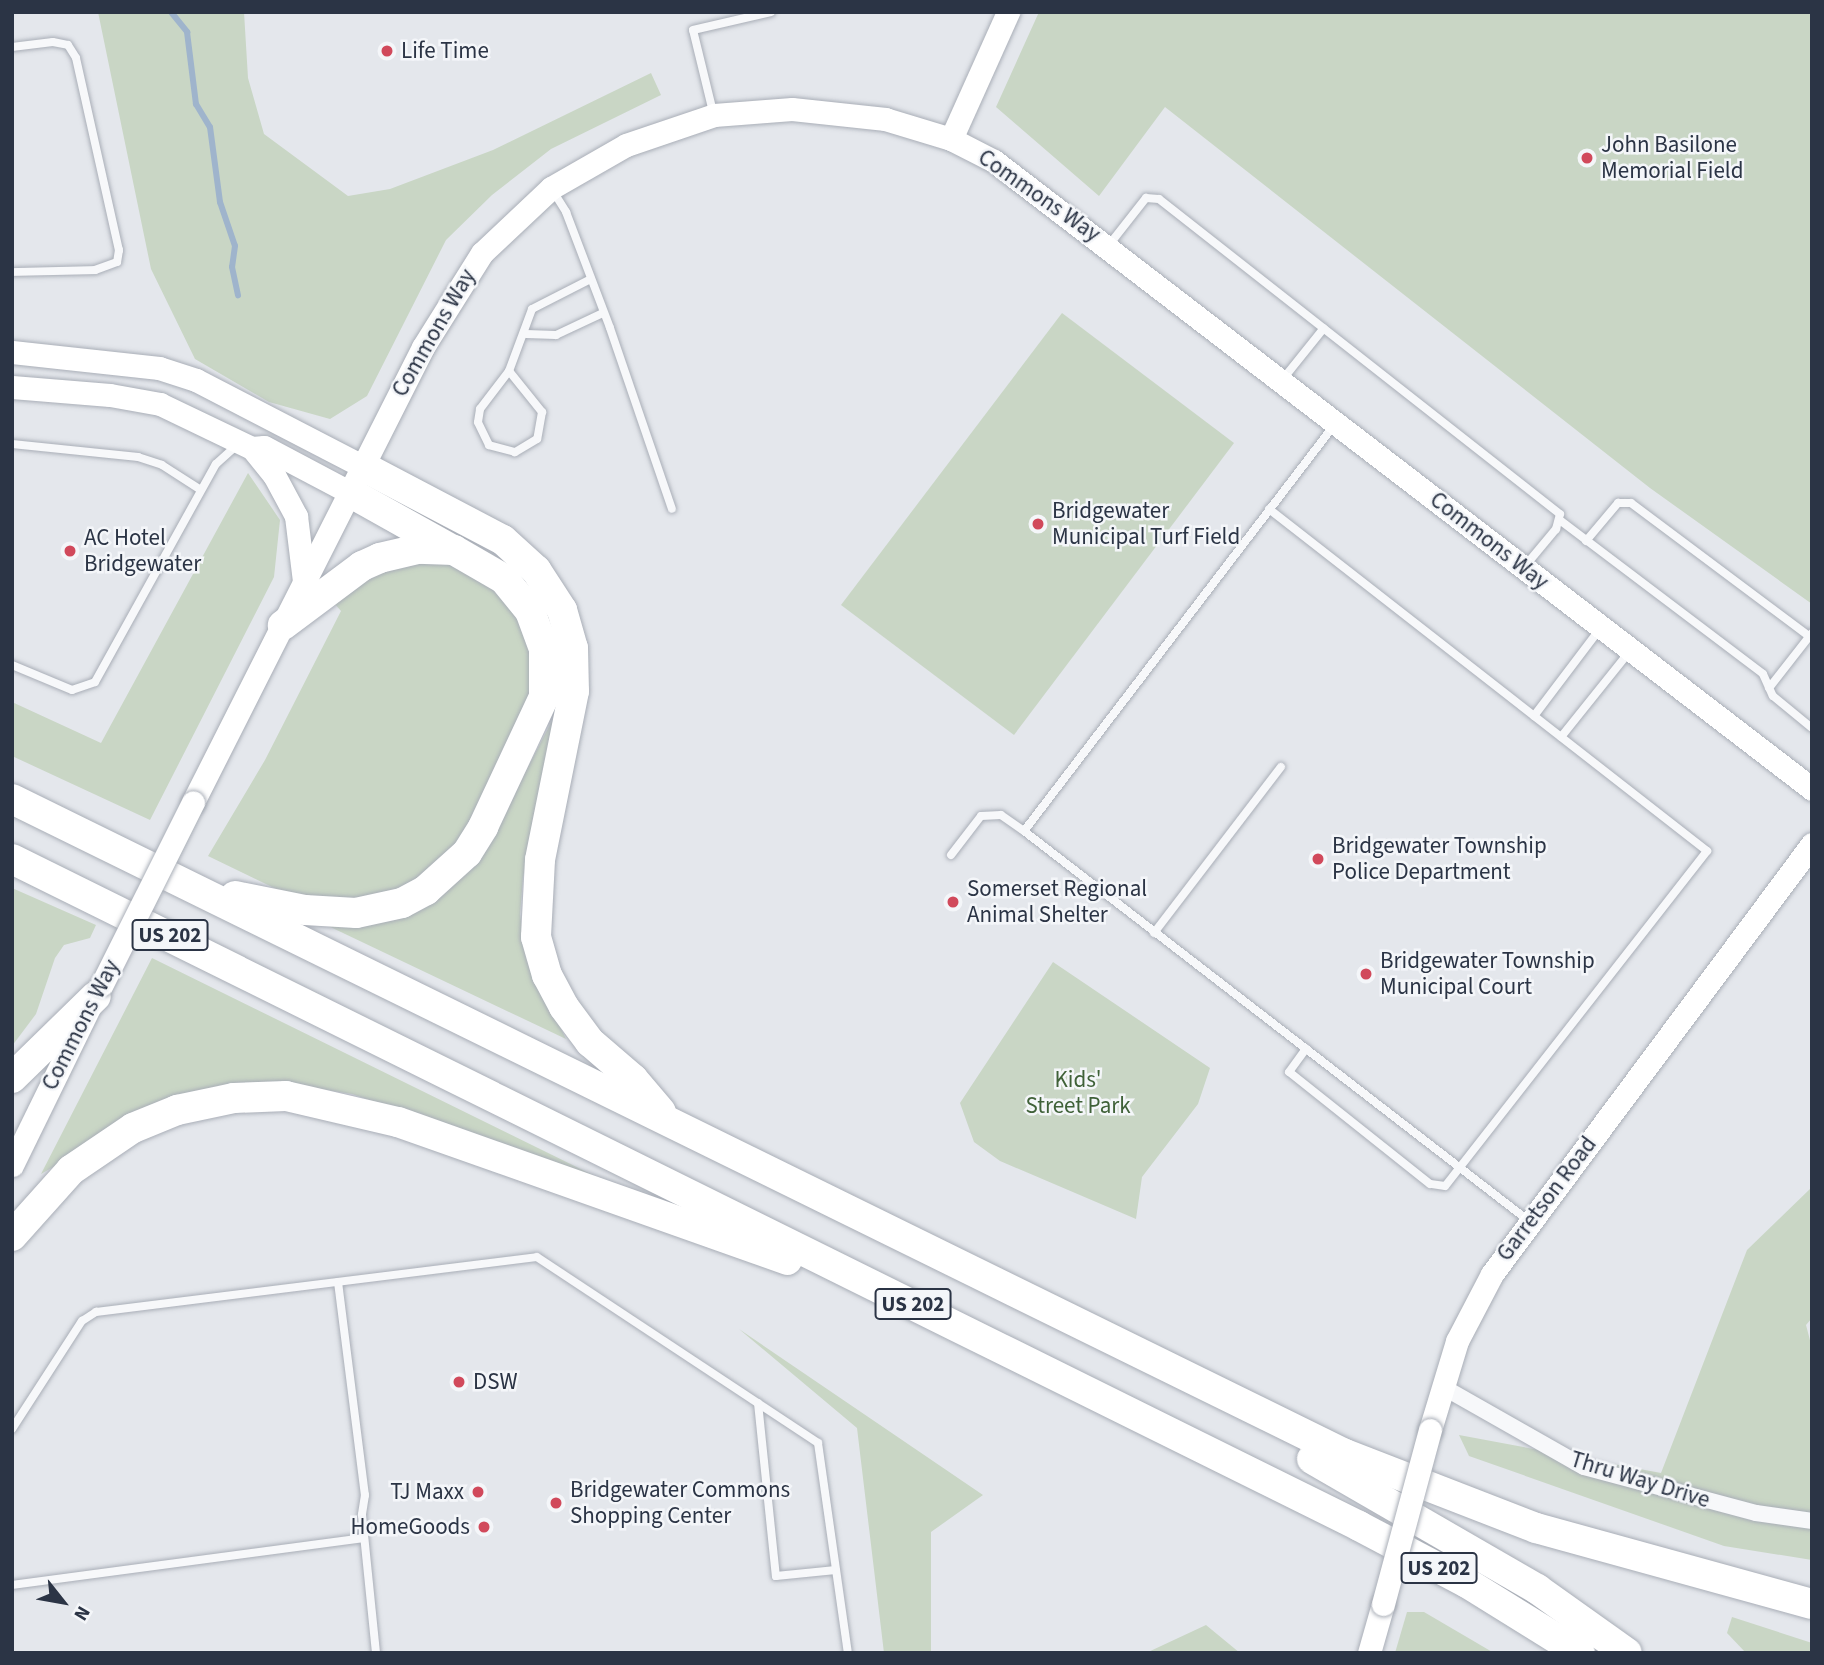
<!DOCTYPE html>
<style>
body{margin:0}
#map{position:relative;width:1824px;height:1665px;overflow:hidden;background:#e4e7ec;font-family:"Source Sans 3",sans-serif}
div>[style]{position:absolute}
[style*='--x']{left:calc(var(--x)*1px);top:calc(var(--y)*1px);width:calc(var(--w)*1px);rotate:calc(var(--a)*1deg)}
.green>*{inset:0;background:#c9d6c5}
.stream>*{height:6px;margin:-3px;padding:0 3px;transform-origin:3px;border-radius:3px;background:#9fb4cc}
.roads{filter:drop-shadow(0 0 2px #a9aeb7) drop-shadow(0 0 2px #a9aeb7)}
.lane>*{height:8px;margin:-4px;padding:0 4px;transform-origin:4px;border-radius:4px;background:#f7f8fa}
.street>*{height:16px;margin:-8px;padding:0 8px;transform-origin:8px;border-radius:8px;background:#f7f8fa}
.secondary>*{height:23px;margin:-11.5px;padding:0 11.5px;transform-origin:11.5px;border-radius:11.5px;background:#fff}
.highway>*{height:30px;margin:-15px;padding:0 15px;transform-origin:15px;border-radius:15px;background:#fff}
.bridges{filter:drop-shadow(0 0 2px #a9aeb7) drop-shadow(0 0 2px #a9aeb7)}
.secondary-bridge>*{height:23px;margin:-11.5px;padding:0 11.5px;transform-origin:11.5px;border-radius:11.5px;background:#fff}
.dots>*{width:19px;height:19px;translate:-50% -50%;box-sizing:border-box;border:4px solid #f4f6f9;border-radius:50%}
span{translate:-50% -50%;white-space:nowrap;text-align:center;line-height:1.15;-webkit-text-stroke:5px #f4f6f9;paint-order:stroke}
.shield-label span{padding:2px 5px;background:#f4f6f9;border:2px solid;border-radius:5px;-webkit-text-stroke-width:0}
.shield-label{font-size:21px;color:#2b3445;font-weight:700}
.poi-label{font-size:23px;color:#2b3445}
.left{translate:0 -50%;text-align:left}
.right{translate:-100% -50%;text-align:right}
.street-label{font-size:23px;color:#2b3445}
.park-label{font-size:23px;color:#3f6138}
.frame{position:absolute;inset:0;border:14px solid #2b3445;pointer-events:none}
.north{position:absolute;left:28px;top:1567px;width:70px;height:70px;-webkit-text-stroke:5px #f4f6f9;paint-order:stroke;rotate:121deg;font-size:19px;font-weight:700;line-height:28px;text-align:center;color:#2b3445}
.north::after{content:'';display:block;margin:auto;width:24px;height:32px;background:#2b3445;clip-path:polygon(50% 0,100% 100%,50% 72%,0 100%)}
</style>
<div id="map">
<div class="green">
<div style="clip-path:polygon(98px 12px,244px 12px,248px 78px,264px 134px,348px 196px,390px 189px,493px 150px,651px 73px,661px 95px,551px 149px,492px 195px,446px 240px,367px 396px,330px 419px,269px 402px,195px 359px,151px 269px)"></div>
<div style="clip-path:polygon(1039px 12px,1812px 12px,1812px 604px,1650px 488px,1165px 107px,1099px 196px,996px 107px)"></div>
<div style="clip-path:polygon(1062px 313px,1234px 443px,1014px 735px,841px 605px)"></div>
<div style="clip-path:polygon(248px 473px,280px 520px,274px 577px,150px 820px,12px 756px,12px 702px,101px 743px)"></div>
<div style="clip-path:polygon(449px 561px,477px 573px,521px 617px,532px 651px,532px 700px,459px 849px,418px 881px,367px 903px,299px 900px,208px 856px,265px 760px,341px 611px,334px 603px,389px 563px)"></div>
<div style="clip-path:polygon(565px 696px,523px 877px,520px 914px,526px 958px,566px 1039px,322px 923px,361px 921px,484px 851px)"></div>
<div style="clip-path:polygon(12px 888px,96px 925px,90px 938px,64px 945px,55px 958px,36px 1014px,12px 1046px)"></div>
<div style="clip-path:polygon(152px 958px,603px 1180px,352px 1094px,300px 1086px,164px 1103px,41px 1174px)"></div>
<div style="clip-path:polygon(1053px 962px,1210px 1068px,1198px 1104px,1142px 1177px,1136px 1219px,1000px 1161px,974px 1142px,960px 1103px)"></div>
<div style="clip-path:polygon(1812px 1187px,1812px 1318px,1806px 1325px,1812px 1348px,1812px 1560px,1724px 1546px,1469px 1456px,1459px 1435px,1661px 1473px,1747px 1250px)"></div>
<div style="clip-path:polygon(739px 1329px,983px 1495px,931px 1532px,931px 1653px,884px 1653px,857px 1428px)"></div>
<div style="clip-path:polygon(1407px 1612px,1424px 1612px,1494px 1653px,1395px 1653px)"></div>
<div style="clip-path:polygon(1732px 1617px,1812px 1643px,1812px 1653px,1746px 1653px,1727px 1633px)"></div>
<div style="clip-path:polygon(1206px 1625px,1240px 1653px,1145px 1653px,1146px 1653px)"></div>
</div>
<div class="stream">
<div style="--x:171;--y:12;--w:26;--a:51"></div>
<div style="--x:187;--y:32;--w:73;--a:82.9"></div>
<div style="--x:196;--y:104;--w:27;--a:59"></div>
<div style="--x:210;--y:127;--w:76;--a:82.4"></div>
<div style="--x:220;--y:202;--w:46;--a:71.2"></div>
<div style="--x:235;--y:246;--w:21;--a:98"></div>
<div style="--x:232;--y:267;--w:29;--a:78"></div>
</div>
<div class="roads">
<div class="lane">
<div style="--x:12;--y:47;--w:41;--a:-7"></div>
<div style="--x:53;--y:42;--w:15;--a:11"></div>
<div style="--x:68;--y:45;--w:15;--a:58"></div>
<div style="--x:76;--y:58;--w:197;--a:77.4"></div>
<div style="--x:119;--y:250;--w:12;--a:99"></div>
<div style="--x:117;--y:262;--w:23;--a:160"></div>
<div style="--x:95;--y:270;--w:83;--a:178.6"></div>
<div style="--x:713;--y:112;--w:84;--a:-103.7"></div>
<div style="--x:693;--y:30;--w:80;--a:-13"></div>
<div style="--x:553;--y:191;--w:25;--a:58"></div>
<div style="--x:566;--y:212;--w:124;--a:69.2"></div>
<div style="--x:610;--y:328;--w:191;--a:71.1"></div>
<div style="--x:1109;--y:245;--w:60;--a:-51.8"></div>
<div style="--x:1146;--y:198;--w:13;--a:4"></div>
<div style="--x:1159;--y:199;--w:510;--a:38.15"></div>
<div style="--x:1560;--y:514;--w:16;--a:105"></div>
<div style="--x:1556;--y:529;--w:47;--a:129.8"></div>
<div style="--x:526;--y:334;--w:30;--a:2"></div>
<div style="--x:556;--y:335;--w:52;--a:-25.1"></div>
<div style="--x:509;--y:371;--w:53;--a:51.2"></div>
<div style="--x:542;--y:412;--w:27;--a:100"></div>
<div style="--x:537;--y:439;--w:26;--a:149"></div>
<div style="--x:515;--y:452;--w:27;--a:-165"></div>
<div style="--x:489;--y:445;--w:25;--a:-116"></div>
<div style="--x:478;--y:422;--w:13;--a:-81"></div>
<div style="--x:480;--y:409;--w:48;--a:-52.7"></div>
<div style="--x:509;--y:371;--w:66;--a:-69.6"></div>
<div style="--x:532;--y:309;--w:66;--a:-27"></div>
<div style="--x:1283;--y:379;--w:65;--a:-51.2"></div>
<div style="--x:1335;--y:424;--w:512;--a:127.38"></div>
<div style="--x:1024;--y:831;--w:638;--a:37.68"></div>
<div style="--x:12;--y:444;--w:127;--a:5.9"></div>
<div style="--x:138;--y:457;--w:25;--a:18"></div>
<div style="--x:162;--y:465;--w:46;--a:32.7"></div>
<div style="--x:1269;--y:509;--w:556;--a:37.98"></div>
<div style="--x:1707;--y:851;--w:425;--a:128"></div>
<div style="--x:1445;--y:1186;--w:15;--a:-172"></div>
<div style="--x:1430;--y:1184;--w:180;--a:-141.5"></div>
<div style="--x:1289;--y:1072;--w:29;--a:-54"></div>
<div style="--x:1561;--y:521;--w:253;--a:37.1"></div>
<div style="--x:1763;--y:674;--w:24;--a:66"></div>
<div style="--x:1773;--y:696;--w:50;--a:39.4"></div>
<div style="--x:1586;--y:541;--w:50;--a:-49.9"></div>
<div style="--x:1618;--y:503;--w:13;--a:0"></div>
<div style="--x:1631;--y:503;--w:222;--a:36.8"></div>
<div style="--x:12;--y:665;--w:65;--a:22.6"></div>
<div style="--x:72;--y:690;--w:24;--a:-19"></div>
<div style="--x:95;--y:682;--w:249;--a:-61"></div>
<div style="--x:216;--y:464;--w:28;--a:-42"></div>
<div style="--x:1769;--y:688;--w:70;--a:-52"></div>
<div style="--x:1534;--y:716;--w:108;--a:-52.9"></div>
<div style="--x:1561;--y:737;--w:109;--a:-51.3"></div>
<div style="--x:951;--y:855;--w:49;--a:-52.4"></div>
<div style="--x:981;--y:816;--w:20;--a:-3"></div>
<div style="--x:1001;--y:815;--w:28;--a:35"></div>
<div style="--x:1154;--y:933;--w:209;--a:-52.6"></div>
<div style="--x:338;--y:1282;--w:215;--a:82.8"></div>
<div style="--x:365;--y:1495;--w:20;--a:99"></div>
<div style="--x:362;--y:1515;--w:139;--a:84.2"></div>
<div style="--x:758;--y:1403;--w:174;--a:84.1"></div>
<div style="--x:776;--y:1576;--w:60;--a:-5.7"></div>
<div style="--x:12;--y:1429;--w:129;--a:-57.1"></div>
<div style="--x:82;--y:1321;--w:17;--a:-33"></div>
<div style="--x:96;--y:1312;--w:444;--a:-7.1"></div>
<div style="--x:537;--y:1257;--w:337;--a:33.5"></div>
<div style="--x:818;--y:1443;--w:212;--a:81.9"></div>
<div style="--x:12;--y:1585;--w:355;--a:-7.6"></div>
</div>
<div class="street">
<div style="--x:1443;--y:1387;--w:162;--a:29.6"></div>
<div style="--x:1584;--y:1467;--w:178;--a:15"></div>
<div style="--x:1756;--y:1513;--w:57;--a:8.1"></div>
</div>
<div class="secondary">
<div style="--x:951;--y:139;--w:139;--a:-65.8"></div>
<div style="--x:12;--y:352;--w:148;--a:6.2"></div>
<div style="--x:159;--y:368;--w:39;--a:18"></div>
<div style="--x:196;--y:380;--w:187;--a:27.4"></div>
<div style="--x:12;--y:387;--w:98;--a:4.7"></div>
<div style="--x:110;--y:395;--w:51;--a:10.2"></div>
<div style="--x:160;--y:404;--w:102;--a:25.6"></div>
<div style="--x:252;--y:448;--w:12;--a:-5"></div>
<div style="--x:264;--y:447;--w:96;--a:27.9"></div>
<div style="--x:252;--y:448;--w:35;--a:51"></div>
<div style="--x:274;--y:475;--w:47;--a:61.8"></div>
<div style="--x:296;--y:516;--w:65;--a:83"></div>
<div style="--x:193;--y:802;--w:510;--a:-63.18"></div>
<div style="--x:423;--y:347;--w:111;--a:-57.9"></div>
<div style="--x:482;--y:253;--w:95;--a:-43.3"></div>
<div style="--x:551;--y:188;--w:86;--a:-29.8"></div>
<div style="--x:626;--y:145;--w:93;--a:-18.8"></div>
<div style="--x:714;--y:115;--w:78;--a:-4.4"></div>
<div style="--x:792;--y:109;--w:94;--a:6.1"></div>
<div style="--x:885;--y:119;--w:69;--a:16.9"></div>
<div style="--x:951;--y:139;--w:48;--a:27.1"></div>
<div style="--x:994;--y:161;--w:1031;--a:37.51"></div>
<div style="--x:12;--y:1165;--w:173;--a:-63.9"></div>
<div style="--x:1430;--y:1430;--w:93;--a:-73.1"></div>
<div style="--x:1457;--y:1341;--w:76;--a:-62.4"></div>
<div style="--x:1492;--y:1274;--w:536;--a:-53.34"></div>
<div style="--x:1369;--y:1653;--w:51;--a:-74.1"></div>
</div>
<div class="highway">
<div style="--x:362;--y:466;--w:159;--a:27.7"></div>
<div style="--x:503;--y:540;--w:45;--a:42.3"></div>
<div style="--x:536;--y:570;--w:48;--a:57"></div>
<div style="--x:562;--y:610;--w:40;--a:74"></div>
<div style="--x:573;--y:648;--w:43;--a:88.7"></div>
<div style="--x:574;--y:691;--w:172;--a:101.4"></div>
<div style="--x:540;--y:860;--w:77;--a:93"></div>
<div style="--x:536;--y:937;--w:40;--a:74"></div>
<div style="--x:547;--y:975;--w:36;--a:62"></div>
<div style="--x:564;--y:1007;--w:44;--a:53.4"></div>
<div style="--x:590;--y:1042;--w:57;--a:40.7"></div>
<div style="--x:633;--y:1079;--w:43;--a:49.7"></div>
<div style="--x:349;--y:492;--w:115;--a:29.2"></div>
<div style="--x:12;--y:799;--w:1485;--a:26.17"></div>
<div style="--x:1345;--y:1454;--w:205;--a:21.2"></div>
<div style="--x:1536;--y:1528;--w:286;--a:15.4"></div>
<div style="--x:12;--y:859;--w:1503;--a:26.34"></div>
<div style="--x:1359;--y:1526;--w:122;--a:27.8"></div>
<div style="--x:1467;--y:1583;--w:133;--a:31.8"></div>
<div style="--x:235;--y:896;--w:71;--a:11.3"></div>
<div style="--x:305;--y:910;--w:51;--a:3.4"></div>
<div style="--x:356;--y:913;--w:47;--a:-12.3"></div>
<div style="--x:402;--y:903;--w:27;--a:-28"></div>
<div style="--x:426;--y:890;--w:55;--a:-42.1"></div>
<div style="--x:467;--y:853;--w:31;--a:-58"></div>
<div style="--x:483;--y:827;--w:144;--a:-64.9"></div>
<div style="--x:544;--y:697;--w:48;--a:-90"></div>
<div style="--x:544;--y:649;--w:40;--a:-110.2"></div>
<div style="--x:530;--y:611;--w:41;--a:-129.1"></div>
<div style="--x:504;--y:579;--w:58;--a:-149.9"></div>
<div style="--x:454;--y:550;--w:36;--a:-178"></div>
<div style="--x:418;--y:549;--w:39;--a:167"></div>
<div style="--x:380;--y:558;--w:20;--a:156"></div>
<div style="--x:362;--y:566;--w:99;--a:143.2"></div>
<div style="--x:12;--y:1078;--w:117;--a:-44.3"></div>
<div style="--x:12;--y:1236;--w:89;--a:-48.2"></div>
<div style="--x:71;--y:1170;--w:75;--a:-34.1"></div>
<div style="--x:133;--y:1128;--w:48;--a:-22.2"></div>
<div style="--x:177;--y:1110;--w:58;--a:-11.9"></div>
<div style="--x:234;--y:1098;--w:52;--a:-2.2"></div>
<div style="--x:286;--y:1096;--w:115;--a:13.1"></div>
<div style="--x:398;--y:1122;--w:413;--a:19.5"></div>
<div style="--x:1312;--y:1459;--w:260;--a:30"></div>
<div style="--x:1537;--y:1589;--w:110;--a:35.4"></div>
</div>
</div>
<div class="bridges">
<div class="secondary-bridge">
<div style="--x:102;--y:984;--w:203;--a:-63.4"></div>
<div style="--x:1383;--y:1604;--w:180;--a:-74.9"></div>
</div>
</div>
<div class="dots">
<div style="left:387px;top:51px;background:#d1495b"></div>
<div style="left:1587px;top:158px;background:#d1495b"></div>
<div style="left:1038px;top:524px;background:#d1495b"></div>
<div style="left:70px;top:551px;background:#d1495b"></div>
<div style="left:1318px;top:859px;background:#d1495b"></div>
<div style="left:953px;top:902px;background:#d1495b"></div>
<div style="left:1366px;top:974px;background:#d1495b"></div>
<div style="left:459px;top:1382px;background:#d1495b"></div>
<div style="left:478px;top:1492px;background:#d1495b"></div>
<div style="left:556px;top:1503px;background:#d1495b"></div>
<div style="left:484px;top:1527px;background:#d1495b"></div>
</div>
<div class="shield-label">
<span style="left:170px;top:935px">US 202</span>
<span style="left:913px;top:1304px">US 202</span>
<span style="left:1439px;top:1568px">US 202</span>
</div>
<div class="poi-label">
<span class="left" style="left:401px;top:51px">Life Time</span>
<span class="left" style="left:1601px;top:158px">John Basilone<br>Memorial Field</span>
<span class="left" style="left:1052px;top:524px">Bridgewater<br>Municipal Turf Field</span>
<span class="left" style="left:84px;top:551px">AC Hotel<br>Bridgewater</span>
<span class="left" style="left:1332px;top:859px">Bridgewater Township<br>Police Department</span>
<span class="left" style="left:967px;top:902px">Somerset Regional<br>Animal Shelter</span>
<span class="left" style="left:1380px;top:974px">Bridgewater Township<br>Municipal Court</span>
<span class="left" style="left:473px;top:1382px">DSW</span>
<span class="left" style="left:570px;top:1503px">Bridgewater Commons<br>Shopping Center</span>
<span class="right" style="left:464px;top:1492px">TJ Maxx</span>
<span class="right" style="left:470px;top:1527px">HomeGoods</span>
</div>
<div class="street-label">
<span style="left:1039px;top:196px;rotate:35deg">Commons Way</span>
<span style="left:434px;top:333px;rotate:-60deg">Commons Way</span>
<span style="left:1489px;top:541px;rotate:38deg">Commons Way</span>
<span style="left:81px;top:1025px;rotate:-63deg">Commons Way</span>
<span style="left:1547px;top:1199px;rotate:-53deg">Garretson Road</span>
<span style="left:1640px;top:1480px;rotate:17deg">Thru Way Drive</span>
</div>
<div class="park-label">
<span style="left:1078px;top:1093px">Kids'<br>Street Park</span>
</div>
<div class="frame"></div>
<div class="north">N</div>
</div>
